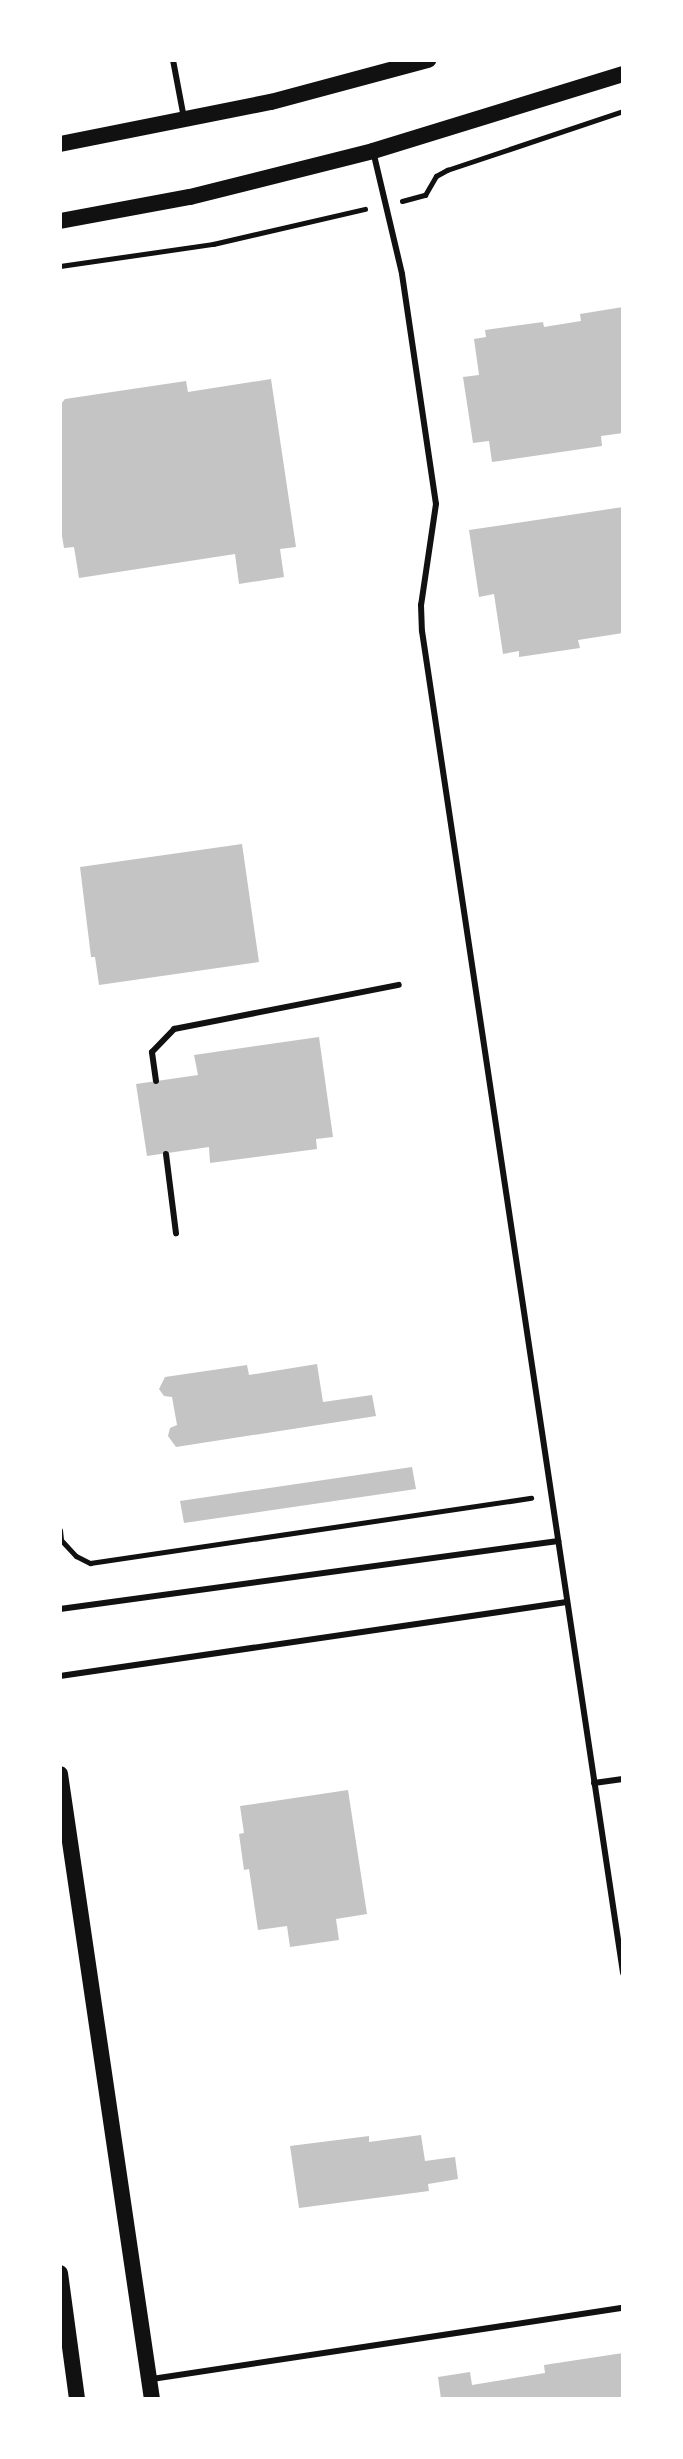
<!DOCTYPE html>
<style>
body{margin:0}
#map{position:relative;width:683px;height:2459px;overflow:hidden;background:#fff;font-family:"IBM Plex Sans",sans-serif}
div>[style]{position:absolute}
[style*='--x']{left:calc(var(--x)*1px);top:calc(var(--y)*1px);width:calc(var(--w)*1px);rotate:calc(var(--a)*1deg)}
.building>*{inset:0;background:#c4c4c4}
.path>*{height:5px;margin:-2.5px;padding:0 2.5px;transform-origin:2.5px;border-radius:2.5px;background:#111}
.service>*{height:6px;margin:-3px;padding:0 3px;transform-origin:3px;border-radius:3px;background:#111}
.secondary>*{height:16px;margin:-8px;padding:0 8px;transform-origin:8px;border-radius:8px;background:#111}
span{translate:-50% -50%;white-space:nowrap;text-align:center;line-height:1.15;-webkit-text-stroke:6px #fff;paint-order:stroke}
.frame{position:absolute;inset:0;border:62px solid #fff;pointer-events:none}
</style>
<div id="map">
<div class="building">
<div style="clip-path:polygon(623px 307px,623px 433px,601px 436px,602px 446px,492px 462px,489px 441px,473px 443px,463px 377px,479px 375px,474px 339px,486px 337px,485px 330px,543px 322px,544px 327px,581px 321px,580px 314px)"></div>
<div style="clip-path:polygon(271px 379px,296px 547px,280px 549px,284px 577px,239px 584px,235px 554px,79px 578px,74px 547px,64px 548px,60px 524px,60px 405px,65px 399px,186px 381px,188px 392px)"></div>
<div style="clip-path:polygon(623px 507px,623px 633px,578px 640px,580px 648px,519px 657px,519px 651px,503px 654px,494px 594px,479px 597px,469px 530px)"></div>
<div style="clip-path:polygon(242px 844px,259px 962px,99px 985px,95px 957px,91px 957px,80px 867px)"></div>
<div style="clip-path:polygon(319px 1037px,333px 1137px,316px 1139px,317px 1149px,210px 1163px,209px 1147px,147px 1156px,136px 1084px,198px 1075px,194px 1055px)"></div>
<div style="clip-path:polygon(317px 1364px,323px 1402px,372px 1395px,376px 1416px,176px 1447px,168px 1436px,170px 1428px,177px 1425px,172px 1397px,164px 1396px,159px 1389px,165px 1377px,247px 1365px,249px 1375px)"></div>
<div style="clip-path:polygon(412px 1467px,416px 1489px,184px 1523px,180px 1501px)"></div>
<div style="clip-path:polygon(348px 1790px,367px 1914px,336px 1919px,339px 1940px,290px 1947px,287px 1926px,258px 1930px,249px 1869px,244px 1870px,239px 1834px,244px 1833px,240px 1806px)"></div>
<div style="clip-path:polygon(421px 2135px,425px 2161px,455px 2157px,458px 2179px,428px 2184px,429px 2191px,299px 2208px,290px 2146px,369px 2136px,369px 2142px)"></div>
<div style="clip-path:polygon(623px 2353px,623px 2399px,441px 2399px,438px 2377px,470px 2372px,472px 2385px,545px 2373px,544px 2365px)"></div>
</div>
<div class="path">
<div style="--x:402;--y:201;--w:24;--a:-15"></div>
<div style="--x:425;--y:195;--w:22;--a:-60"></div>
<div style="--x:436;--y:176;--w:13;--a:-29"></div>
<div style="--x:447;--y:170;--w:186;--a:-18.5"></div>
<div style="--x:60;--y:266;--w:155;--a:-8.2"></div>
<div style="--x:213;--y:244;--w:156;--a:-13"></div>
<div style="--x:60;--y:1530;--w:10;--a:84"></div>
<div style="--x:61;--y:1540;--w:22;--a:47"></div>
<div style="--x:76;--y:1556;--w:16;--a:27"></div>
<div style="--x:90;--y:1563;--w:446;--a:-8.4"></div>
</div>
<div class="service">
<div style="--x:173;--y:60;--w:59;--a:79.3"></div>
<div style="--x:373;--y:151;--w:126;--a:76.7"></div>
<div style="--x:402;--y:274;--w:232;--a:81.6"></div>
<div style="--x:436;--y:504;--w:102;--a:98.4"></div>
<div style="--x:421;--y:605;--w:26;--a:88"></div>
<div style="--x:422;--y:631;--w:1357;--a:81.48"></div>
<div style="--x:156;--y:1081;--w:29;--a:-98"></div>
<div style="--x:152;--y:1052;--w:32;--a:-46"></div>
<div style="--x:174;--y:1029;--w:229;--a:-11.1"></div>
<div style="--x:166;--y:1154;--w:80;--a:82.8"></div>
<div style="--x:60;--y:1609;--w:503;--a:-7.78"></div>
<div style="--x:60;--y:1676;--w:512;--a:-8.3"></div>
<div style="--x:594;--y:1783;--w:29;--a:-8"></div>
<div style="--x:152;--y:2379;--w:476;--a:-8.6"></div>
</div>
<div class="secondary">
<div style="--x:60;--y:144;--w:215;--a:-11.3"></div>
<div style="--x:271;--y:102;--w:163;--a:-15"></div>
<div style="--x:60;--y:221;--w:132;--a:-10.5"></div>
<div style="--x:190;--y:197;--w:189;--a:-14.1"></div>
<div style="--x:373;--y:151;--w:262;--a:-17.1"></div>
<div style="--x:60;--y:1774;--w:632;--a:81.63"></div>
<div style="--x:60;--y:2273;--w:127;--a:82.3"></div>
</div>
<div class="frame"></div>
</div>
